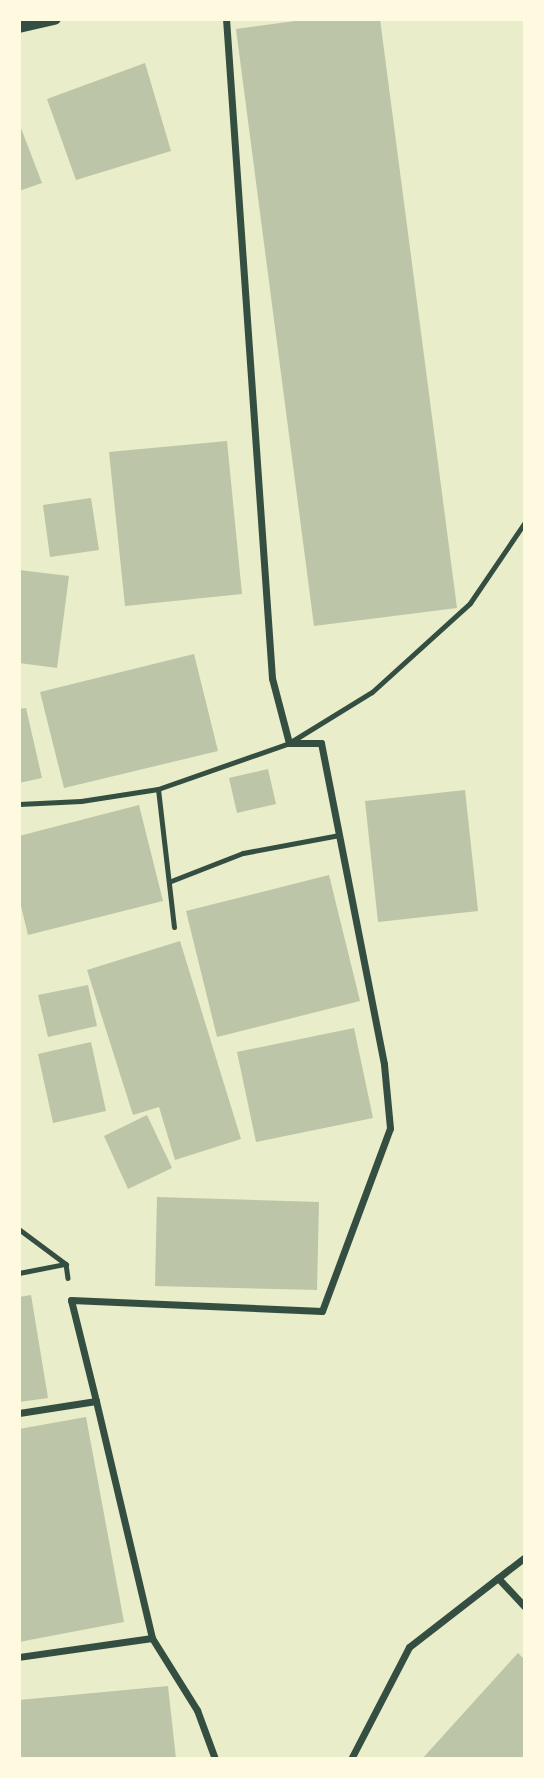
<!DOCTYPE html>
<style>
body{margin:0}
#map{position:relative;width:544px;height:1778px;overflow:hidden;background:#e9edc9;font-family:"Roboto Condensed",sans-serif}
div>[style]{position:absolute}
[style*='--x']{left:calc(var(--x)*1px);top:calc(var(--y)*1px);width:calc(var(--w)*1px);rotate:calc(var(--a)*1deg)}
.building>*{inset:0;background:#bcc5a7}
.path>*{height:4.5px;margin:-2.25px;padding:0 2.25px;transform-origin:2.25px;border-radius:2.25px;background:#344e41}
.service>*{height:5px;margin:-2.5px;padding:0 2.5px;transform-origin:2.5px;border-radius:2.5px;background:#344e41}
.minor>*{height:7px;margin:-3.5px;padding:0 3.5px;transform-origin:3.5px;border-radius:3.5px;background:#344e41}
.tertiary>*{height:12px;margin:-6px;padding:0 6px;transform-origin:6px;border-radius:6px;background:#344e41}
span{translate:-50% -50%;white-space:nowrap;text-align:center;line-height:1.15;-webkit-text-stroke:6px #fefae0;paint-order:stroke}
.frame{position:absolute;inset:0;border:21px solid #fefae0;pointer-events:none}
</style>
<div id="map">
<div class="building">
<div style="clip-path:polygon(310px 19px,380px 19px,457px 608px,314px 626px,236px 29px)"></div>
<div style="clip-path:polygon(145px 63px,171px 151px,76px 180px,47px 99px)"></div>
<div style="clip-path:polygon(19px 123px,42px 183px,19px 191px)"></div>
<div style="clip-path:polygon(227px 441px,242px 594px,125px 606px,109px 452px)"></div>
<div style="clip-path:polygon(91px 498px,99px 550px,50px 557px,43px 505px)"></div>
<div style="clip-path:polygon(19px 570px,69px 576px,57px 668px,19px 663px)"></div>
<div style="clip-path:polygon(194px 654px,218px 751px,64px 788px,40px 692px)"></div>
<div style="clip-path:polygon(26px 708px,42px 778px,19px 783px,19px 709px)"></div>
<div style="clip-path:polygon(268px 769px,276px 804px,237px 813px,229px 778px)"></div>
<div style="clip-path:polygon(465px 790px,478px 911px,378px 922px,365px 801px)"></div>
<div style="clip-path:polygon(139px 805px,163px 901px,28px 935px,19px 898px,19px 836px)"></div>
<div style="clip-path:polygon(329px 875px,360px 1001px,217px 1037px,186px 911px)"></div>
<div style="clip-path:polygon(180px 941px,241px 1139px,175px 1160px,159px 1107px,133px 1115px,87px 970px)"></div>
<div style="clip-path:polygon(88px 985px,97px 1026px,48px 1037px,38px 995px)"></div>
<div style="clip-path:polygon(354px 1028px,373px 1118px,256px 1142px,237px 1052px)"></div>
<div style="clip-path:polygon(91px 1042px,106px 1111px,53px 1123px,38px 1054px)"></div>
<div style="clip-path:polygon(147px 1115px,172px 1168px,128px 1189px,104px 1136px)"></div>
<div style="clip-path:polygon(157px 1197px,319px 1202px,317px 1290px,155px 1286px)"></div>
<div style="clip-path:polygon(31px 1295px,48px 1398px,19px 1402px,19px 1297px)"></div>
<div style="clip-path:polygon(86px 1417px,124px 1622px,19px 1642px,19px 1429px)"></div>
<div style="clip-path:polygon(518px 1653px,525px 1660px,525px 1759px,422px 1759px)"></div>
<div style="clip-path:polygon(168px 1686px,176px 1759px,19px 1759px,19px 1700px)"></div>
</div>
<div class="path">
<div style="--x:19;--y:1229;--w:59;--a:36.7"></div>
<div style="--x:66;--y:1264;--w:14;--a:82"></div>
<div style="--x:19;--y:1273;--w:47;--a:-11.1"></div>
</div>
<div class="service">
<div style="--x:158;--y:789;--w:139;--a:83.4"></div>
<div style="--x:19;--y:804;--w:62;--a:-2.8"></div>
<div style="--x:81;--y:801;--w:78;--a:-8.9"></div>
<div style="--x:158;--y:789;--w:139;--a:-19.3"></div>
<div style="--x:289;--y:743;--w:97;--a:-31.6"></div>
<div style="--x:372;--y:692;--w:132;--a:-42.2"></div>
<div style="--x:470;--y:603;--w:98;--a:-55.8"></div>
<div style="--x:171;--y:881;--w:77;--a:-21.3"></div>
<div style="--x:243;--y:853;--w:98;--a:-10.6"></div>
</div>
<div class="minor">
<div style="--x:96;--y:1401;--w:104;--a:-103.9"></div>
<div style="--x:71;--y:1300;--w:251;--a:2.5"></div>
<div style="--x:322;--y:1311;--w:195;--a:-69.6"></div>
<div style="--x:390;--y:1128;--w:64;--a:-95.4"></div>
<div style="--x:384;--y:1064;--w:327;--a:-101.1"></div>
<div style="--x:321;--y:743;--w:32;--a:180"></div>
<div style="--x:289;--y:743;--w:67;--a:-104.7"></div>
<div style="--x:272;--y:678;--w:661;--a:-93.99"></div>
<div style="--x:19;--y:1413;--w:78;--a:-8.9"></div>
<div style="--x:96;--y:1401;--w:244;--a:76.7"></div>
<div style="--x:152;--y:1638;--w:134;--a:171.9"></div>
<div style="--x:498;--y:1578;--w:40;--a:47"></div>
<div style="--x:152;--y:1638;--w:85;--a:58"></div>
<div style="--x:197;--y:1710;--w:52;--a:69.8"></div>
<div style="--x:351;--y:1759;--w:126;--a:-62.6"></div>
<div style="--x:409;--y:1647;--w:147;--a:-37.8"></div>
</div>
<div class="tertiary">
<div style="--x:19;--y:27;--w:37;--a:-13"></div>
</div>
<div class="frame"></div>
</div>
